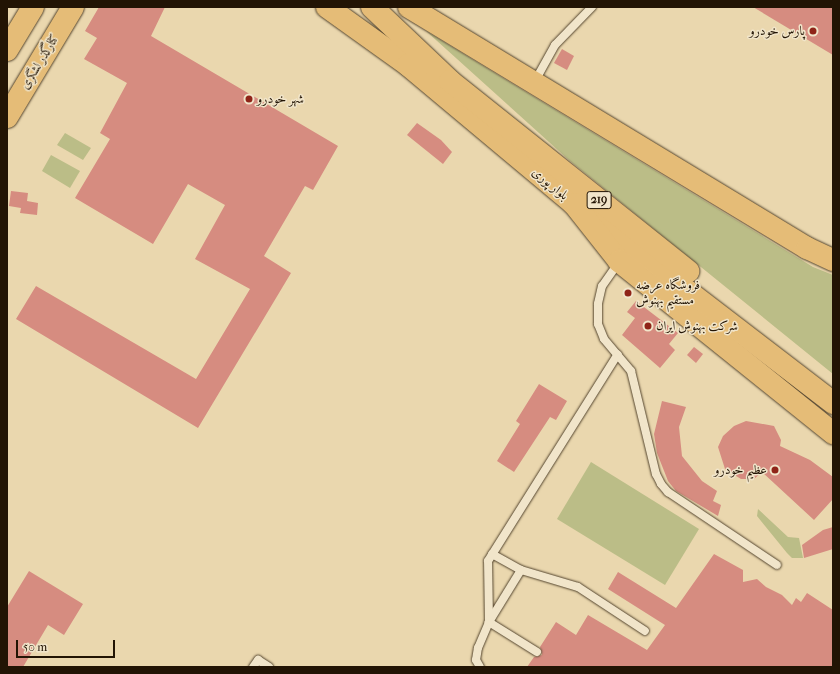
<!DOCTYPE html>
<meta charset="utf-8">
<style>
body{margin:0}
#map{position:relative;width:840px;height:674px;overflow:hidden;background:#ead7ae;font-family:"IM FELL French Canon",Amiri,serif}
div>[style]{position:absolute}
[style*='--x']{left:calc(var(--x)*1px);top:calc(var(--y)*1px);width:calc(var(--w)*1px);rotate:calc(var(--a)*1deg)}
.green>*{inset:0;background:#bbbd87}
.building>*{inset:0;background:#d68c80}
.roads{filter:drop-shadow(0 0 1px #54452e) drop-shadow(0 0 1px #54452e)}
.service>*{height:8px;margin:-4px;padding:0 4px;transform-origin:4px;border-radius:4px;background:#f1e5ca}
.primary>*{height:22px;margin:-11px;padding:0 11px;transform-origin:11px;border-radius:11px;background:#e5bc77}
.trunk>*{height:22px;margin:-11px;padding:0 11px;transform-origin:11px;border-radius:11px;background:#e5bc77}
.motorway>*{height:22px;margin:-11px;padding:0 11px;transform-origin:11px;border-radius:11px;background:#e5bc77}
.dots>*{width:11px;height:11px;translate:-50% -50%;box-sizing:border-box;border:2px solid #f1e5ca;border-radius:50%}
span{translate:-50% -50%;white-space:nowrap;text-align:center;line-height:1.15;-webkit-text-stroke:3px #f1e5ca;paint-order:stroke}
.shield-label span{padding:1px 3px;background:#f1e5ca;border:1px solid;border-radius:3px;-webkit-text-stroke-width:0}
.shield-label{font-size:12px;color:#221404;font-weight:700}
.poi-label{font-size:13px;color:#221404}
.right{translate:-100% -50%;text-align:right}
.left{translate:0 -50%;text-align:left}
.street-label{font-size:13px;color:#221404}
.frame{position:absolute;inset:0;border:8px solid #221404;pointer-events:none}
.scale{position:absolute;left:16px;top:640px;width:99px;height:18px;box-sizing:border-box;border:2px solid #221404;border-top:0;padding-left:5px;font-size:12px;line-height:14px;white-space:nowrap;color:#221404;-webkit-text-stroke:3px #f1e5ca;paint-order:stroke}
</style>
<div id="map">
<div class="green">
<div style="clip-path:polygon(426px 31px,813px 267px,833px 275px,833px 374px,570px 161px)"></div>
<div style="clip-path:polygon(65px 133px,91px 148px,83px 160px,57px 145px)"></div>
<div style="clip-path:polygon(51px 155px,80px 171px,70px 188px,42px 171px)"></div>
<div style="clip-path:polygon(591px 462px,699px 529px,665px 585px,557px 519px)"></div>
<div style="clip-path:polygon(758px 509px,788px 537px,799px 538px,803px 558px,792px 558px,787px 553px,757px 516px)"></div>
</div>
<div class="building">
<div style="clip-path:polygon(99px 7px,165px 7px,151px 36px,338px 146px,313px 190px,305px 186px,264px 256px,291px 273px,198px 428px,16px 319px,36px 286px,196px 379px,250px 289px,195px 259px,225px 205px,188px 184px,153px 244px,75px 198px,110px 139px,100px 133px,127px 83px,84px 59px,97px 38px,85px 31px)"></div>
<div style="clip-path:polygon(753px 7px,833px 7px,833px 55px)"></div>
<div style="clip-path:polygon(562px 49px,574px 56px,567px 70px,554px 63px)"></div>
<div style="clip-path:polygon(417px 123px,441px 140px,452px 152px,443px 164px,407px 135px)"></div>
<div style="clip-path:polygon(11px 191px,28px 193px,27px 201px,38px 203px,37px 215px,20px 213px,21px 208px,9px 206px)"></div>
<div style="clip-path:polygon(636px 301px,678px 333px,669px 344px,675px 350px,660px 368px,622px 335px,635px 318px,627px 312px)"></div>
<div style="clip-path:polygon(694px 347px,703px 354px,696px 363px,687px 355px)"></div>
<div style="clip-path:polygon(539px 384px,567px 401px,556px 420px,550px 417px,514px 472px,497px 461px,520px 424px,516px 421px)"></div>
<div style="clip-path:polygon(662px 401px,686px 407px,679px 427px,682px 456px,702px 481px,717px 491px,713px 501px,721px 505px,718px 516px,676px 491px,668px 481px,657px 453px,654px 434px)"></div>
<div style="clip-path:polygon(746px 421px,774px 426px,781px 440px,780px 446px,810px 460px,833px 477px,833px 499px,814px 520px,762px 472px,754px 479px,741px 479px,725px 469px,718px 447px,723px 436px,734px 426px)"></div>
<div style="clip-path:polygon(833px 527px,833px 549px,804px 558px,802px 545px,823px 530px)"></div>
<div style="clip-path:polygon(714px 554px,743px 570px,743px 582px,757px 579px,766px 587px,782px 595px,792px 605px,796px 598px,801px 602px,807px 593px,833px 610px,833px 667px,527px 667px,534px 657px,542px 655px,540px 647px,556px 622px,576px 635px,588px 615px,647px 650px,665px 625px,608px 589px,618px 572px,676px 608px)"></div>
<div style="clip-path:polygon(29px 571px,83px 604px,64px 635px,48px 625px,23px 667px,7px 667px,7px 607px)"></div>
</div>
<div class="roads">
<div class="service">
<div style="--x:535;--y:81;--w:41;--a:-60.9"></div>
<div style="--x:555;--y:45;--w:53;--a:-45.8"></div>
<div style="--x:619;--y:262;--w:29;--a:125"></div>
<div style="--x:602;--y:286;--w:18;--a:103"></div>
<div style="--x:598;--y:304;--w:20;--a:90"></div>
<div style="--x:598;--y:324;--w:16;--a:68"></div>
<div style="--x:604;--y:339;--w:42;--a:49.8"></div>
<div style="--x:631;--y:371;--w:106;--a:76.4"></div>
<div style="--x:656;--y:474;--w:11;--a:63"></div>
<div style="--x:661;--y:484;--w:11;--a:49"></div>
<div style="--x:668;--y:492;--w:131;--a:33.8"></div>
<div style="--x:492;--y:554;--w:33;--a:29"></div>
<div style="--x:521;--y:570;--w:59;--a:16.6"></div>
<div style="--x:578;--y:587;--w:80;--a:33.3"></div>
<div style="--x:537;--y:652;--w:57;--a:-148"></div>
<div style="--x:489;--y:622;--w:61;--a:-90.9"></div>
<div style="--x:488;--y:561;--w:244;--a:-57.9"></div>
<div style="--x:253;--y:667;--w:9;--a:-54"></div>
<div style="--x:258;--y:660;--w:13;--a:32"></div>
<div style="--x:480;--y:667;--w:8;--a:-120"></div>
<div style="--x:476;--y:660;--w:12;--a:-81"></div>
<div style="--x:478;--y:648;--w:28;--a:-67"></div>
<div style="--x:489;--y:622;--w:61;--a:-58.4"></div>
</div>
<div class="primary">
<div style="--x:327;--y:7;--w:100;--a:35.6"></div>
<div style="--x:408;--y:65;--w:217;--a:39.9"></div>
<div style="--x:574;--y:204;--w:327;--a:37.5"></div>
<div style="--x:372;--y:7;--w:108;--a:43.5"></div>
<div style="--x:450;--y:81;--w:305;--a:38.6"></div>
<div style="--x:7;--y:117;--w:128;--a:-59"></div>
</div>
<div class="trunk">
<div style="--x:7;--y:50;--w:50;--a:-58.8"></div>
<div style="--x:574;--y:204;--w:73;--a:51.7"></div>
<div style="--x:619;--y:261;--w:275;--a:38.8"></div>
</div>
<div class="motorway">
<div style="--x:409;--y:7;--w:465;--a:31.2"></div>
<div style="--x:807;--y:248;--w:29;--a:25"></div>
</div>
</div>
<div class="dots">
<div style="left:813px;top:31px;background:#8f2418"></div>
<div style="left:249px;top:99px;background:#8f2418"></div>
<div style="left:628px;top:293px;background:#8f2418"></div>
<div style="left:648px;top:326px;background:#8f2418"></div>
<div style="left:775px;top:470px;background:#8f2418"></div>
</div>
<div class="shield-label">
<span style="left:599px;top:200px">219</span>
</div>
<div class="poi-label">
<span class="right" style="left:805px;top:31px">پارس خودرو</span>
<span class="left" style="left:257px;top:99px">شهر خودرو</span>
<span class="left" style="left:636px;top:293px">فروشگاه عرضه<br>مستقیم بهنوش</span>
<span class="left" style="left:656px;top:326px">شرکت بهنوش ایران</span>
<span class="right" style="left:767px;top:470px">عظیم خودرو</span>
</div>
<div class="street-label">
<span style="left:40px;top:62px;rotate:-59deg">کنارگذر لشگری</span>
<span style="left:550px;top:184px;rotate:40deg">بلوار پوری</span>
</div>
<div class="frame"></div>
<div class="scale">50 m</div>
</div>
